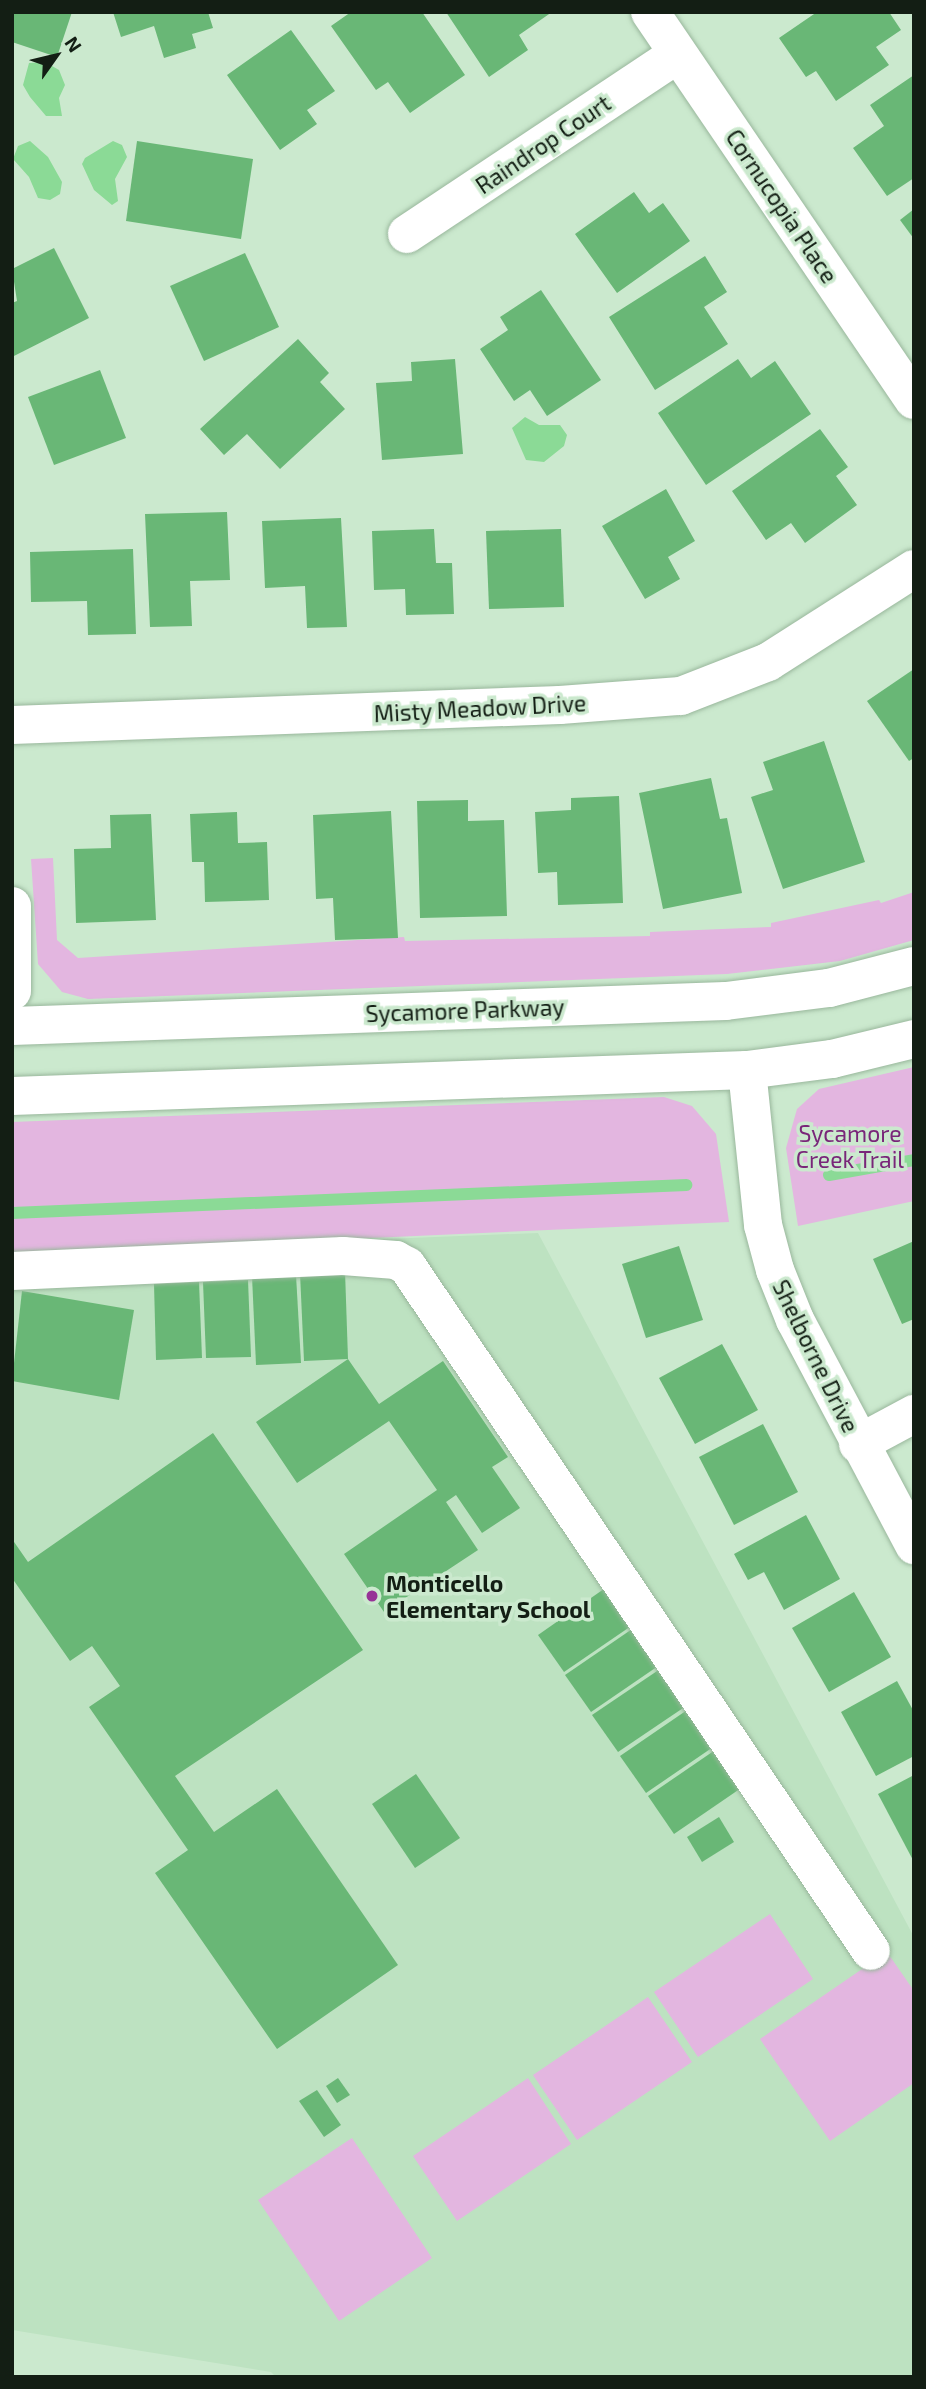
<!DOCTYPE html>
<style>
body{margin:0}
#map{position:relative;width:926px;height:2389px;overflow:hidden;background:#cbe9ce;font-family:"Exo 2",sans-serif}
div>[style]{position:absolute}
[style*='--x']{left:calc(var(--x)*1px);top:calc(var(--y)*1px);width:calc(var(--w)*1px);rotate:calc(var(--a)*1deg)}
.built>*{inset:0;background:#bde2c1}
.green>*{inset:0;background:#e3b6e0}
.water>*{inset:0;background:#8bda96}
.stream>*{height:12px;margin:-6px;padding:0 6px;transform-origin:6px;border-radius:6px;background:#8bda96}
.building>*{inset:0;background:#69b776}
.roads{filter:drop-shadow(0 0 2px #99b79c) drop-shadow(0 0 2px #99b79c)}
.minor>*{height:38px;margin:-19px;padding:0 19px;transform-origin:19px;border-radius:19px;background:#fff}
.major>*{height:38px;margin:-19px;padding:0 19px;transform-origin:19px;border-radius:19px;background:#fff}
.dots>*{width:19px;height:19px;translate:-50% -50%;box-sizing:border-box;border:4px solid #cbe9ce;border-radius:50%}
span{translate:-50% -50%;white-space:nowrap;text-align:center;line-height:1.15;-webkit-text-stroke:7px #cbe9ce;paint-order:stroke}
.street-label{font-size:23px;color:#131e14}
.park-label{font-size:23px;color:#792679}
.poi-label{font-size:23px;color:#131e14;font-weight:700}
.left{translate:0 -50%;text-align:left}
.frame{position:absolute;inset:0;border:14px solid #131e14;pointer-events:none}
.north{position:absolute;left:21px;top:21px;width:70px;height:70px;-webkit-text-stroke:5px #cbe9ce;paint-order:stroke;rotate:56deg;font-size:19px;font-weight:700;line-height:28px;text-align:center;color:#131e14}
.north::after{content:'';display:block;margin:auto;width:24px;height:32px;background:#131e14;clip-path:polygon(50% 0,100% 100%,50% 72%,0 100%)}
</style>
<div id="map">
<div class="built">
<div style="clip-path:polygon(538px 1233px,914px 1937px,914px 2377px,276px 2377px,271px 2372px,12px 2330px,12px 1254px)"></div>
</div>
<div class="green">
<div style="clip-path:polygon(53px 858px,57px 940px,78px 958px,404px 937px,405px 941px,650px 936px,650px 932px,771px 927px,771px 923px,879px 900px,881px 903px,914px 892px,914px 940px,840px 961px,727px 974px,88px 999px,62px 992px,38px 964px,31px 859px)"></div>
<div style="clip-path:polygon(914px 1067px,914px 1201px,798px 1226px,786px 1148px,797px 1109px,819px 1089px)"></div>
<div style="clip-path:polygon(664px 1097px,692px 1106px,716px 1134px,729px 1222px,12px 1254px,12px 1122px)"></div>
<div style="clip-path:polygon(770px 1914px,813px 1979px,698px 2057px,654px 1992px)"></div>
<div style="clip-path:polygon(887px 1952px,914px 1991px,914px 2083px,830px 2141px,760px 2039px)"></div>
<div style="clip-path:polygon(648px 1997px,692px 2062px,577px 2140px,533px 2075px)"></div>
<div style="clip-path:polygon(528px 2078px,571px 2144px,457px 2221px,413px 2156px)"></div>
<div style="clip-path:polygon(352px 2138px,432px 2258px,339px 2321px,258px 2200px)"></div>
</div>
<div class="water">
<div style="clip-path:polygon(29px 63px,45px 62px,59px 70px,65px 85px,59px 98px,62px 116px,46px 116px,30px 97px,23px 85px)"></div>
<div style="clip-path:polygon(30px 141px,48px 157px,62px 182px,60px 194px,50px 200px,38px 198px,29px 177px,13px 159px,18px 146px)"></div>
<div style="clip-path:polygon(113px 141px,122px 145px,127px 157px,115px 179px,118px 201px,112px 205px,94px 190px,82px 164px,85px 158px)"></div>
<div style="clip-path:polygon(525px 417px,539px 425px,560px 425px,567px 435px,564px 446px,544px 462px,526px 460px,512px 428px)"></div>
</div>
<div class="stream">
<div style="--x:829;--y:1175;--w:86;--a:-10"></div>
<div style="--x:12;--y:1213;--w:675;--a:-2.38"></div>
</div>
<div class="building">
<div style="clip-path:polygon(12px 12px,72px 12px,57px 57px,12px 42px)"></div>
<div style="clip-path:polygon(113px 12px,208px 12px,213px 28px,192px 34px,196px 48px,164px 58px,154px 26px,121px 37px)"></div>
<div style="clip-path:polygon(351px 12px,422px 12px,465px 75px,410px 113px,388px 82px,376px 90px,331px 26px)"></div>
<div style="clip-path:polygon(446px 12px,552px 12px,519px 35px,528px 50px,489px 77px)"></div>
<div style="clip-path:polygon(817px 12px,889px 12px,901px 30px,876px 47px,889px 65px,836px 101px,816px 71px,806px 77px,779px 38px)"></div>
<div style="clip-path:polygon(291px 30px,335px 91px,307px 110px,317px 124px,280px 150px,227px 75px)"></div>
<div style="clip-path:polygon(914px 75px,914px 178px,887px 196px,853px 148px,884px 126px,870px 105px)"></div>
<div style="clip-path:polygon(137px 141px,253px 159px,241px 239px,126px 221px)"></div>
<div style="clip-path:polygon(634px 192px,649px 213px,663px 203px,690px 241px,617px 293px,575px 234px)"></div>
<div style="clip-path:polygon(914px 209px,914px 239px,900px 220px)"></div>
<div style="clip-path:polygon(54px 248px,89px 318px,12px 357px,12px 303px,17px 301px,12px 269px)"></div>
<div style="clip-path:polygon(245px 253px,279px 327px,204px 361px,170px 286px)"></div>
<div style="clip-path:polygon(705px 256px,727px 292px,704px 307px,728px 344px,655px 390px,609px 317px)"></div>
<div style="clip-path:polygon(541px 290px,601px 380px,547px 416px,530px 390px,514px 401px,480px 349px,508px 330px,500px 317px)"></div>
<div style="clip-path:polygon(298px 339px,329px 373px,320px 382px,345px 409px,280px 469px,247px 434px,224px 455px,200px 429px)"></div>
<div style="clip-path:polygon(455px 359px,463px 454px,382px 460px,376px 383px,412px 381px,411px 362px)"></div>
<div style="clip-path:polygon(738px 359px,751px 378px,775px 361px,811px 414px,706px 485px,658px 413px)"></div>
<div style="clip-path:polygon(100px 370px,126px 438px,54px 465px,28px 397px)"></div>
<div style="clip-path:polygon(820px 429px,848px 467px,836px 476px,857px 505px,805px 543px,791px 523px,766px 540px,732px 491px)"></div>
<div style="clip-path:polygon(666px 489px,695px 541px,668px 557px,680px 579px,645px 599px,602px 526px)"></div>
<div style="clip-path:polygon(227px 512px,230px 580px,190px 581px,192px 626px,150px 627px,145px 514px)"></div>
<div style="clip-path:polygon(341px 518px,347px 627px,307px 628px,305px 586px,265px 588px,262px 521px)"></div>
<div style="clip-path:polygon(434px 529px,436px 563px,452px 563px,454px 614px,406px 615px,405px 589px,374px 590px,372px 531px)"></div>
<div style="clip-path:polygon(561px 529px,564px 607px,489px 609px,486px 531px)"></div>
<div style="clip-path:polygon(133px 549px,136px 634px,88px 635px,87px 601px,31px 602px,30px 552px)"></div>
<div style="clip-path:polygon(914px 669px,914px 758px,909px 761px,867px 701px)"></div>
<div style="clip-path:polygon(824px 741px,865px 862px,783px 889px,751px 797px,773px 790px,763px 762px)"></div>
<div style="clip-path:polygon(711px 778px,720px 819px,727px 818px,742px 893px,663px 909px,639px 793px)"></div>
<div style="clip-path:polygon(619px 796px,623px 903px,558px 905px,557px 872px,538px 873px,535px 812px,571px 810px,571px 798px)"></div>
<div style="clip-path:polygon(468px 800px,468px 821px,504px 820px,507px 916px,420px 918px,417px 801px)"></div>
<div style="clip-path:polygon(391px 811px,398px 938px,335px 940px,333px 898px,316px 899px,313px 815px)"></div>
<div style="clip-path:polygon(237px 812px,238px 843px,267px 842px,269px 900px,205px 902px,204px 862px,192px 862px,190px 814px)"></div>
<div style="clip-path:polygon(151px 814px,156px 920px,76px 923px,74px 849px,111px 848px,110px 815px)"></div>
<div style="clip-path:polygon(914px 1241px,914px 1319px,902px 1324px,873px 1259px)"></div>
<div style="clip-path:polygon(679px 1246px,703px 1320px,646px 1338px,622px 1264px)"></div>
<div style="clip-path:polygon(345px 1271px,348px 1359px,304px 1361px,300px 1273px)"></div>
<div style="clip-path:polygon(296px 1275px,301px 1363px,256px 1365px,252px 1276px)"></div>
<div style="clip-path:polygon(248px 1280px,251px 1357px,206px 1358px,203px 1282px)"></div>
<div style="clip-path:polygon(199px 1282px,202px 1358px,156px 1360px,154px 1284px)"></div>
<div style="clip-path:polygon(22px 1291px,134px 1310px,119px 1400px,12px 1381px)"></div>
<div style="clip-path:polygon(722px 1344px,758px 1410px,695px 1444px,659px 1378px)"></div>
<div style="clip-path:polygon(348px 1359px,379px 1404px,443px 1361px,508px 1457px,492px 1467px,520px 1508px,482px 1533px,456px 1495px,446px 1502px,478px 1550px,384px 1612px,344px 1554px,437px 1490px,389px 1421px,297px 1483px,256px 1422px)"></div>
<div style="clip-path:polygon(763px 1424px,798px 1492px,734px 1525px,699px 1457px)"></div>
<div style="clip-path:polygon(213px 1433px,363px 1650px,175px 1776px,214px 1832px,277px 1789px,398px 1965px,277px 2049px,155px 1873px,188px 1850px,89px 1707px,120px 1686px,92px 1646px,70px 1661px,12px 1578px,12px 1539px,28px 1562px)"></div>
<div style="clip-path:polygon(806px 1515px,840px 1579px,784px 1610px,764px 1572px,748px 1580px,734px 1554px)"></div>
<div style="clip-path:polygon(611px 1584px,637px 1622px,564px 1672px,538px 1635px)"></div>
<div style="clip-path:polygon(854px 1592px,891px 1657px,829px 1692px,792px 1628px)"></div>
<div style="clip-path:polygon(638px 1625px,664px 1662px,591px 1712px,565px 1675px)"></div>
<div style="clip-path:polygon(666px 1665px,692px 1702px,618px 1752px,592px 1715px)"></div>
<div style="clip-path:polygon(897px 1681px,914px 1712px,914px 1756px,876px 1776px,841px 1712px)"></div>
<div style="clip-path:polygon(693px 1706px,719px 1743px,646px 1793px,620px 1756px)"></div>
<div style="clip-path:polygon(721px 1746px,747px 1784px,674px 1834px,648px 1796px)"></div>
<div style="clip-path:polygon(416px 1774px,460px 1838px,415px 1868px,372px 1804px)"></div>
<div style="clip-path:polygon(914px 1775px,914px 1862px,878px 1794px)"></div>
<div style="clip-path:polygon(719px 1817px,734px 1842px,702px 1862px,687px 1837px)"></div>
<div style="clip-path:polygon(338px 2078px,350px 2095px,337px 2103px,326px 2086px)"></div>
<div style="clip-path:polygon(317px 2090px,341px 2125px,324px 2137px,299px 2101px)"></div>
</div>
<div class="roads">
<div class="minor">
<div style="--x:650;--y:12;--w:469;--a:55.8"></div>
<div style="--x:407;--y:234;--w:325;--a:-33.6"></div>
<div style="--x:12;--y:725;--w:548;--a:-2.09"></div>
<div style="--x:560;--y:705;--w:121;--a:-4.3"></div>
<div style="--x:681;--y:696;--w:93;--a:-21.3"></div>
<div style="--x:768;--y:662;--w:173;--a:-32.5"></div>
<div style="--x:12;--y:906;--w:85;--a:90"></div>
<div style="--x:747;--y:1070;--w:156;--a:84.1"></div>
<div style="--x:763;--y:1225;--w:47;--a:75.1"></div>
<div style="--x:775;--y:1270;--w:54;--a:68.2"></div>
<div style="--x:795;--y:1320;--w:255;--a:62.1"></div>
<div style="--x:12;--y:1271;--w:331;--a:-2.6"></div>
<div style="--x:343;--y:1256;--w:53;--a:4.3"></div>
<div style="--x:396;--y:1260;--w:13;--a:29"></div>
<div style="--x:407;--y:1266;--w:827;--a:55.89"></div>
<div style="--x:858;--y:1444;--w:64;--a:-28.2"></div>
</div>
<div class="major">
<div style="--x:12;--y:1026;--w:714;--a:-2.01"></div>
<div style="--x:726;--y:1001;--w:104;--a:-7.2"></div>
<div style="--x:829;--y:988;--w:88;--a:-14.5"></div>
<div style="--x:12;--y:1096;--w:735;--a:-2.03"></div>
<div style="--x:747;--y:1070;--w:86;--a:-7.4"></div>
<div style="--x:832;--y:1059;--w:84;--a:-13.7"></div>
</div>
</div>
<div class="dots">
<div style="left:372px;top:1596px;background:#973297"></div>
</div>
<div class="street-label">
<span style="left:543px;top:144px;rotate:-34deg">Raindrop Court</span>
<span style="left:782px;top:206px;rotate:56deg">Cornucopia Place</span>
<span style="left:480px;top:708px;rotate:-3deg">Misty Meadow Drive</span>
<span style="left:465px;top:1010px;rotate:-2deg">Sycamore Parkway</span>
<span style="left:816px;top:1356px;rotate:64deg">Shelborne Drive</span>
</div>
<div class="park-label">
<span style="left:850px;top:1146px">Sycamore<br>Creek Trail</span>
</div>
<div class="poi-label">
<span class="left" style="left:386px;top:1596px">Monticello<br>Elementary School</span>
</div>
<div class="frame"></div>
<div class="north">N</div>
</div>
